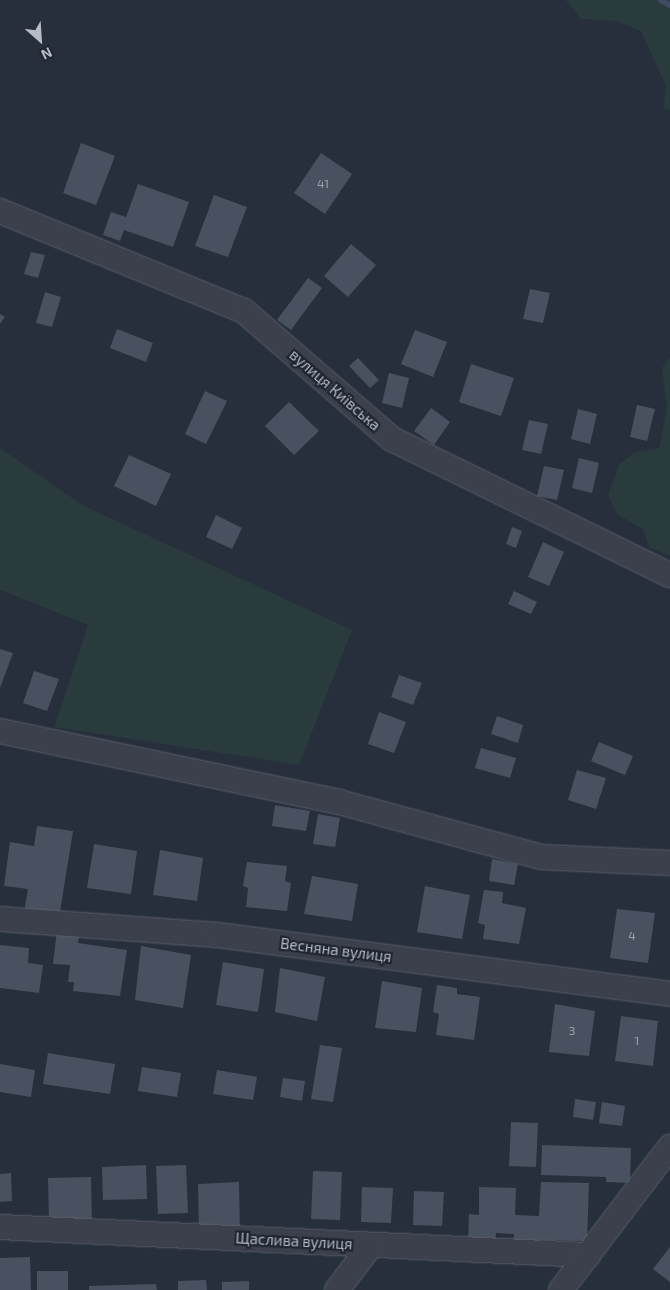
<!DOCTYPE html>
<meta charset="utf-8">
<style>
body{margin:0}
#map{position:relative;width:670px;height:1290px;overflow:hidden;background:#272e3c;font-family:"Exo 2",sans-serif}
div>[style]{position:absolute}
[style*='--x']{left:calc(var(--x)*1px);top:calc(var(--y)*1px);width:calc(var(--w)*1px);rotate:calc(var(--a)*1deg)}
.green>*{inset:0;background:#2a3b3e}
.stream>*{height:5.5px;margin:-2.75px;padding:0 2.75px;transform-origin:2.75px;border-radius:2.75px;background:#3f4a63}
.building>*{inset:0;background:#495160}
.roads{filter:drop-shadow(0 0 1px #595e6a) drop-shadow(0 0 1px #595e6a)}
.minor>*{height:24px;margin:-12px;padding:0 12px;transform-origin:12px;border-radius:12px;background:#3b404c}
span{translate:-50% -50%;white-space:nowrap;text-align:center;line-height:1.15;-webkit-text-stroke:4.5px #202532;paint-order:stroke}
.number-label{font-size:12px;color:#9ca1ad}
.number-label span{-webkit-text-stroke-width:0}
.street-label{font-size:15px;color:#b7bcc7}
.north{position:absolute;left:15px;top:15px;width:50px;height:50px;-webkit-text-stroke:4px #202532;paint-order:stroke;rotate:154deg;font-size:14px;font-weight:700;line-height:20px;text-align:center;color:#b7bcc7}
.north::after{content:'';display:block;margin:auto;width:18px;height:22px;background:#b7bcc7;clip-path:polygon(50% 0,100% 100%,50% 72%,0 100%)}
</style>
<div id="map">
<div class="green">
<div style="clip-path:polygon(566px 0,670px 0,670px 110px,664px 108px,666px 86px,641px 31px,617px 21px,581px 19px)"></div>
<div style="clip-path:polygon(670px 357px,670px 556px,649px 547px,643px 529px,617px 514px,608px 495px,619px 465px,635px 452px,659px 448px,667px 408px,662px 368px)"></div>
<div style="clip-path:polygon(0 448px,84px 506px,352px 630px,299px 765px,54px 727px,88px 625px,0 590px)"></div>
</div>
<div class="stream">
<div style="--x:661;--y:0;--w:10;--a:29"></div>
</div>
<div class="building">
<div style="clip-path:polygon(81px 143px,115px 156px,96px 205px,63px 193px)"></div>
<div style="clip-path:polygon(321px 153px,352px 174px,325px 214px,294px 193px)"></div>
<div style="clip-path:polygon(138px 184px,189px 202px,173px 247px,124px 230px,120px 241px,103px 235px,111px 212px,126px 217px)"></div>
<div style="clip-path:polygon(214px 195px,247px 207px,228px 257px,195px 246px)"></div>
<div style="clip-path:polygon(351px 244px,376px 265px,348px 297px,324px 276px)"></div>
<div style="clip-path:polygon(31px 252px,45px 255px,38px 278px,24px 274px)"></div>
<div style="clip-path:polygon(308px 278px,322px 288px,291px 330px,277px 320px)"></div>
<div style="clip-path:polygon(530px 289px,550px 293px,543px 323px,523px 319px)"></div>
<div style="clip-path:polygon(45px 292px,61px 297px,52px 327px,36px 323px)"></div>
<div style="clip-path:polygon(0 314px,5px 317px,0 324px)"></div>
<div style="clip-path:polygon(117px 329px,153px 343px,146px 362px,110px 348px)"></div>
<div style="clip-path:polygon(415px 330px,447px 342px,433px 377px,401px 364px)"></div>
<div style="clip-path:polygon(358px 358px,379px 380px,370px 388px,349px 366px)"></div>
<div style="clip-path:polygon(471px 364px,514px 378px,501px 416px,459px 402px)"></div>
<div style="clip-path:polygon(389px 373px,409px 378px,402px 408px,382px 403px)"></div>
<div style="clip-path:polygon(205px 391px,227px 401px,206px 444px,185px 434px)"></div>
<div style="clip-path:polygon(289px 402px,319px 431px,294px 455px,265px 426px)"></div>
<div style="clip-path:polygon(637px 405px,655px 409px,647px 441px,630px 437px)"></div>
<div style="clip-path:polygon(431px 408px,450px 422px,434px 445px,414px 431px)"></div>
<div style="clip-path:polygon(578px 409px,597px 414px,590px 444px,571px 439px)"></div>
<div style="clip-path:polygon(529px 420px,548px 424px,541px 454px,522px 450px)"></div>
<div style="clip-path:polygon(129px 455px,171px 474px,156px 506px,114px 486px)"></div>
<div style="clip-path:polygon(579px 458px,599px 463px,592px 493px,572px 488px)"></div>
<div style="clip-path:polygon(544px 466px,564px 470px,557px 500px,537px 496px)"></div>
<div style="clip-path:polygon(216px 515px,242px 528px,232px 549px,206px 537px)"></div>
<div style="clip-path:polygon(512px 527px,522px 531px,516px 548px,506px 544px)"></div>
<div style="clip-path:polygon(543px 542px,564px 552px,549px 586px,528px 577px)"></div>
<div style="clip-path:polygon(514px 591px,537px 602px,531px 614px,508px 604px)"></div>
<div style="clip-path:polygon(0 649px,13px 653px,0 688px)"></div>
<div style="clip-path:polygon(34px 671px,59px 679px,47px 711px,23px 703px)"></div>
<div style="clip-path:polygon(399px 675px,422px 683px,413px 705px,391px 697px)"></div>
<div style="clip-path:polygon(379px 712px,406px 722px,394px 753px,368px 744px)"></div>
<div style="clip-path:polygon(497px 716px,523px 725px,518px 743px,491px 734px)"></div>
<div style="clip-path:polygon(599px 742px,633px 756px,625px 775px,591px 761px)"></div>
<div style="clip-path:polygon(481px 748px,516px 758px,510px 778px,475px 768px)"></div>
<div style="clip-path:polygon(577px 770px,606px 778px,596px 809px,568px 800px)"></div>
<div style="clip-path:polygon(275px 805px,310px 811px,306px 831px,272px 826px)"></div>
<div style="clip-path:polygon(318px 814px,340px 818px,335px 847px,313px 844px)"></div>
<div style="clip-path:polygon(37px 826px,73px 831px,59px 918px,24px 912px,28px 889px,4px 886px,10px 842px,34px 846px)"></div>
<div style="clip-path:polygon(94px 844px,137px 851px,131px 894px,87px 888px)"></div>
<div style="clip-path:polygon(160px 850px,203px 858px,197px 901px,153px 895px)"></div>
<div style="clip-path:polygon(492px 859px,518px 864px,514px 885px,489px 881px)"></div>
<div style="clip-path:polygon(247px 862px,287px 866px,285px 881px,291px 883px,287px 911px,246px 907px,248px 888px,243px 886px)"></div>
<div style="clip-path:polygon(312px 876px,358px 884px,352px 921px,304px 914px)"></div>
<div style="clip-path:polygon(425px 886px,470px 895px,462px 939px,417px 932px)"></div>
<div style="clip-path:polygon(484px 890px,503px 892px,502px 903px,526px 908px,519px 944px,483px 939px,485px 925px,478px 923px)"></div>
<div style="clip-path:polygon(617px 909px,655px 913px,648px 963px,610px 958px)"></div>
<div style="clip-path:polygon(57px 930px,80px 933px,78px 943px,127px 950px,120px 996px,73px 991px,74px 982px,68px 982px,70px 965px,53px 964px)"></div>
<div style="clip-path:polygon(0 945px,29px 948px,28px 963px,43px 965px,39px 993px,0 988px)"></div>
<div style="clip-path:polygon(141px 946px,191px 955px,183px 1008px,135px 1000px)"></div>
<div style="clip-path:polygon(223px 962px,264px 969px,258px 1012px,216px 1005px)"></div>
<div style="clip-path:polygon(280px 968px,325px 977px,317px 1021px,275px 1012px)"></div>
<div style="clip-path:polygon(382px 981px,422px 988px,416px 1032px,375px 1028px)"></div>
<div style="clip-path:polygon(437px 985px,457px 988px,457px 994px,480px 997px,474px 1040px,436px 1035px,439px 1014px,433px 1012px)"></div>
<div style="clip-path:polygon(555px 1004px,595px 1011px,589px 1056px,549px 1052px)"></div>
<div style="clip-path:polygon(621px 1016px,658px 1021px,653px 1066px,615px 1061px)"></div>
<div style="clip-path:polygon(320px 1045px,342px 1048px,333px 1102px,311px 1099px)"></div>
<div style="clip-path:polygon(48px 1053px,115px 1064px,110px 1094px,43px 1084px)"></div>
<div style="clip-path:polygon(0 1064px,35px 1070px,31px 1097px,0 1092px)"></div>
<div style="clip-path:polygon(142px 1067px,181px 1073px,177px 1097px,138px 1091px)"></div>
<div style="clip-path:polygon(217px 1070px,257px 1077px,253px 1100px,213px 1094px)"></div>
<div style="clip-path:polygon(283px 1078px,305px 1081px,302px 1101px,280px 1097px)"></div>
<div style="clip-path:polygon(575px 1099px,596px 1102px,593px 1120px,573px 1117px)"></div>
<div style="clip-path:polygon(602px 1102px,625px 1106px,622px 1126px,599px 1123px)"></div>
<div style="clip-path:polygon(511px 1122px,538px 1123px,536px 1167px,509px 1166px)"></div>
<div style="clip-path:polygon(542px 1145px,631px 1148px,630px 1183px,606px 1182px,606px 1177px,541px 1175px)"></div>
<div style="clip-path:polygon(146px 1165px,147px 1199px,103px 1200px,102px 1167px)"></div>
<div style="clip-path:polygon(186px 1165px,188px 1213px,158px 1214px,156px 1166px)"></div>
<div style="clip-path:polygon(313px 1171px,342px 1172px,340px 1220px,311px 1219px)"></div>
<div style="clip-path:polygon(11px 1173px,12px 1201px,0 1202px,0 1174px)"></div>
<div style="clip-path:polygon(91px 1177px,92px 1222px,49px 1224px,48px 1178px)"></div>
<div style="clip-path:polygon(239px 1182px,240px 1231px,199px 1233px,198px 1184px)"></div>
<div style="clip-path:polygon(541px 1182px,589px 1183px,587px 1241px,539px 1240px,538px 1247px,514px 1246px,514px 1234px,496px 1233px,495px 1248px,468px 1246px,469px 1214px,479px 1215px,479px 1187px,516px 1188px,515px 1215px,539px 1216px)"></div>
<div style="clip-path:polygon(362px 1187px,393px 1188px,391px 1223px,361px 1222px)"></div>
<div style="clip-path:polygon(414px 1191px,444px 1192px,442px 1226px,413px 1225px)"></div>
<div style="clip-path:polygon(670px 1247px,670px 1282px,653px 1269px)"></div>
<div style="clip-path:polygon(30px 1257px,31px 1290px,0 1290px,0 1258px)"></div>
<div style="clip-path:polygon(37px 1271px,68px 1271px,68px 1290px,37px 1290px)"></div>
<div style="clip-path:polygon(206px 1280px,207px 1290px,178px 1290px,178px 1281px)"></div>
<div style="clip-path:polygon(249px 1281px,249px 1290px,222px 1290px,222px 1282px)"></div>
<div style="clip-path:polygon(156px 1284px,157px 1290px,89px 1290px,89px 1286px)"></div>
</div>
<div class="roads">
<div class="minor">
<div style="--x:0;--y:211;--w:264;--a:22.3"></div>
<div style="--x:244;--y:311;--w:196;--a:40.9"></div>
<div style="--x:392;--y:439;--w:309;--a:26.1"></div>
<div style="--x:0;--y:731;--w:346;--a:11.8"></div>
<div style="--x:339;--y:802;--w:209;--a:15.2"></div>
<div style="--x:541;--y:857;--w:129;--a:2.7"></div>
<div style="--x:0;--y:919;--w:218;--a:4.2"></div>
<div style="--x:217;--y:935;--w:457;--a:7.4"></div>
<div style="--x:0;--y:1227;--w:589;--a:2.73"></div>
<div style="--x:337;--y:1290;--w:56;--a:-52.9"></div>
<div style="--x:561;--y:1290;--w:180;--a:-52.7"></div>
</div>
</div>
<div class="number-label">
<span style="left:323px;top:184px">41</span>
<span style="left:632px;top:936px">4</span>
<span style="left:572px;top:1031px">3</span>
<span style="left:637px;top:1041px">1</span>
</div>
<div class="street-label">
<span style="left:335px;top:390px;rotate:41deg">вулиця Київська</span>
<span style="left:336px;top:950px;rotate:7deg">Весняна вулиця</span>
<span style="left:294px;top:1241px;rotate:3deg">Щаслива вулиця</span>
</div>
<div class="north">N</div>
</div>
